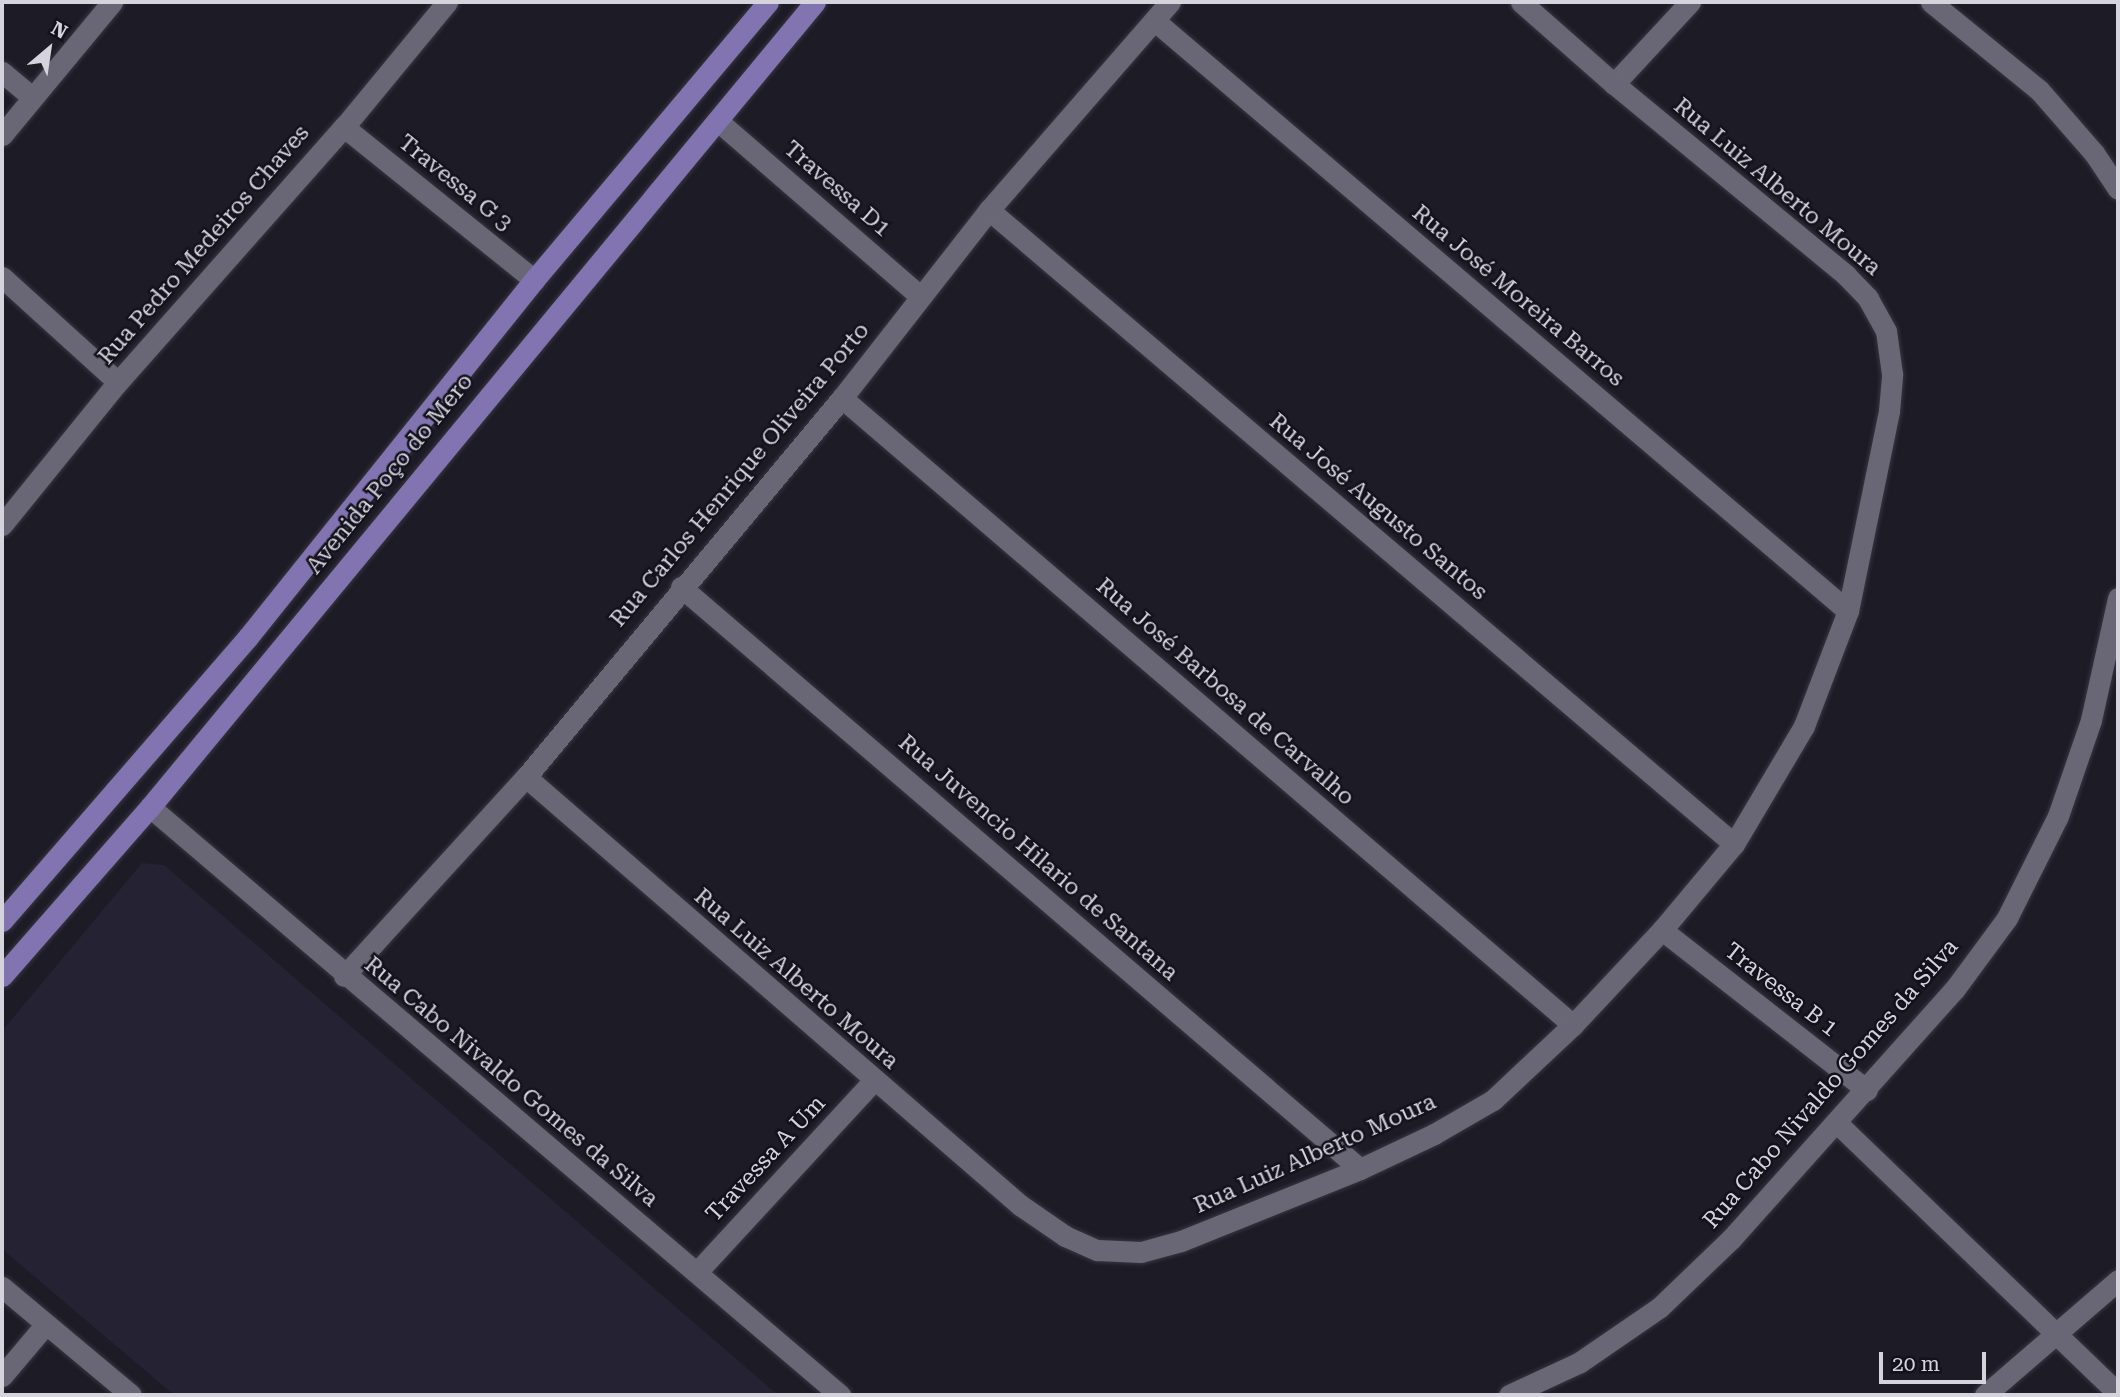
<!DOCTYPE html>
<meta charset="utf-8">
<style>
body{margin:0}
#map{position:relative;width:2120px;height:1397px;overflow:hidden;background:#1c1b26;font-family:"Roboto Serif",serif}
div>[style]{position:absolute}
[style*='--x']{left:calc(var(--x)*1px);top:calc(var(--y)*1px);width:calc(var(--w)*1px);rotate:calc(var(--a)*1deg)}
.built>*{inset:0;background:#252234}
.roads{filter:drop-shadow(0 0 2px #383740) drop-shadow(0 0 2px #383740)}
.minor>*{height:21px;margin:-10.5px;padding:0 10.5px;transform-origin:10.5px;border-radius:10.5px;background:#696776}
.major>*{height:21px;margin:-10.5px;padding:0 10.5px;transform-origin:10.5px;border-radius:10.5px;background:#8174b0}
span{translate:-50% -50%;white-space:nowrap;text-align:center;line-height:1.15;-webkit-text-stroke:5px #13111c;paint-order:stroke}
.street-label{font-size:23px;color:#d5d4dc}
.frame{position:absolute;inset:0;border:4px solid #d5d4dc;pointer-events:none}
.north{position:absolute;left:14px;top:14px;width:70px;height:70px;-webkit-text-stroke:5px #13111c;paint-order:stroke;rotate:29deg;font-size:19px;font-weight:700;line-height:28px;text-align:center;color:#d5d4dc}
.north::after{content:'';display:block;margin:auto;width:24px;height:32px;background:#d5d4dc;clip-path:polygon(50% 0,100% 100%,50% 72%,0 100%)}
.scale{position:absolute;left:1879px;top:1352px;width:107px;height:32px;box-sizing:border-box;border:4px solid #d5d4dc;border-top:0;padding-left:9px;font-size:21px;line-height:24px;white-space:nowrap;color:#d5d4dc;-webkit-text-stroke:5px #13111c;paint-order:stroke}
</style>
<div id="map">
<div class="built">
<div style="clip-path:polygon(142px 863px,164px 865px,778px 1395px,174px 1395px,2px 1249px,2px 1031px)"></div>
</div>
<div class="roads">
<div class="minor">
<div style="--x:1931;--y:2;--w:139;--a:39.2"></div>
<div style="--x:2039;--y:90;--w:84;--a:48.9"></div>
<div style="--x:2094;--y:153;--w:43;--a:56.3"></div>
<div style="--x:1155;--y:21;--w:910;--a:40.41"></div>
<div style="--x:2;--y:72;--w:39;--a:40"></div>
<div style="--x:1614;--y:84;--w:112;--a:-47.2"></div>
<div style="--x:719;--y:122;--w:266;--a:40.9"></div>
<div style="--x:344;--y:127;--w:244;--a:38.8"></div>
<div style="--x:2;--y:135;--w:173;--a:-50.4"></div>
<div style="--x:989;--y:210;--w:978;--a:40.4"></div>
<div style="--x:2;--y:277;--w:156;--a:42.2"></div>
<div style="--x:842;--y:398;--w:963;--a:40.62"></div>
<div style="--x:2;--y:525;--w:184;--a:-51"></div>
<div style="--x:118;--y:382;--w:341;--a:-48.5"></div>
<div style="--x:344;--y:127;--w:162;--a:-50.5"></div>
<div style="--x:681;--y:587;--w:894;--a:40.6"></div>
<div style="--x:526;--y:777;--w:654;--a:40.91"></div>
<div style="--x:1020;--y:1205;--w:55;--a:34.6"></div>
<div style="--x:1065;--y:1236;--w:35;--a:24"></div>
<div style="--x:1097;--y:1250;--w:44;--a:2.6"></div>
<div style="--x:1141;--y:1252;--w:41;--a:-15.4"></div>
<div style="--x:1181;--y:1241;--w:193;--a:-21.9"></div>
<div style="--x:1360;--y:1169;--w:82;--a:-25.3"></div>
<div style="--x:1434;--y:1134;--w:68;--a:-30"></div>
<div style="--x:1493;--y:1100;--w:110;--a:-43.2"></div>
<div style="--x:1573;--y:1025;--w:130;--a:-46.9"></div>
<div style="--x:1662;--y:930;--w:112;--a:-50.1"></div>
<div style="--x:1734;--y:844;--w:137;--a:-59.3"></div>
<div style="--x:1804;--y:726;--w:123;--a:-69.1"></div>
<div style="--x:1848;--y:611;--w:204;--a:-78.4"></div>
<div style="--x:1889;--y:411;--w:37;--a:-85"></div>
<div style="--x:1892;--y:374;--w:43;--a:-97.9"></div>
<div style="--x:1886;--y:331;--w:38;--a:-119"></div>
<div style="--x:1868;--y:298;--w:32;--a:-134"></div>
<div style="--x:1846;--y:275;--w:301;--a:-140.5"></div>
<div style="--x:1614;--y:84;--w:124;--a:-138.6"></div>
<div style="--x:150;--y:807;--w:907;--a:40.44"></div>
<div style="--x:1662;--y:930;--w:260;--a:38"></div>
<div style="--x:344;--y:976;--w:270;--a:-47.6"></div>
<div style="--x:526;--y:777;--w:493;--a:-50.2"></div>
<div style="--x:842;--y:398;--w:239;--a:-52"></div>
<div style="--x:989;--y:210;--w:276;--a:-49"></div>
<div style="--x:1837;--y:1123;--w:390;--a:43.9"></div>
<div style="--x:697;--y:1272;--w:260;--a:-47.3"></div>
<div style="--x:2;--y:1287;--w:168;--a:39.9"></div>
<div style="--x:2;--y:1376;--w:68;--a:-49.8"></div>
<div style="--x:1509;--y:1395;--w:78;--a:-24.9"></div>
<div style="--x:1580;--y:1362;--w:97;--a:-34.5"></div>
<div style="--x:1660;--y:1307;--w:98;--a:-43.8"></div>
<div style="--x:1731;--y:1239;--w:334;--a:-48.2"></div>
<div style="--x:1954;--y:990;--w:89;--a:-53.6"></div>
<div style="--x:2007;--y:918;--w:114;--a:-63.4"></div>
<div style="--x:2058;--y:816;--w:102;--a:-71"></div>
<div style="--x:2091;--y:720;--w:125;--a:-77.5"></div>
<div style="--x:1985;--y:1395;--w:176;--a:-40.8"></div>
</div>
<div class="major">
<div style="--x:2;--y:921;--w:376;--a:-49.1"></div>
<div style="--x:248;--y:637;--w:457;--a:-51.3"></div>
<div style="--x:534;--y:280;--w:363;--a:-49.9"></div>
<div style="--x:2;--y:976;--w:225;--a:-48.8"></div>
<div style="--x:150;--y:807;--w:1044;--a:-50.44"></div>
</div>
</div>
<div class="street-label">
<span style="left:455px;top:183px;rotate:39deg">Travessa G 3</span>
<span style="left:1777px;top:187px;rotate:40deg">Rua Luiz Alberto Moura</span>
<span style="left:837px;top:189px;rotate:41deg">Travessa D1</span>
<span style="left:204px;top:245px;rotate:-49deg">Rua Pedro Medeiros Chaves</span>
<span style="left:1518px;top:296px;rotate:40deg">Rua José Moreira Barros</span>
<span style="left:390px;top:474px;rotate:-51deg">Avenida Poço do Mero</span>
<span style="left:740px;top:475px;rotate:-50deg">Rua Carlos Henrique Oliveira Porto</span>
<span style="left:1378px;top:507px;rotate:40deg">Rua José Augusto Santos</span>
<span style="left:1225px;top:692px;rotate:41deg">Rua José Barbosa de Carvalho</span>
<span style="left:1038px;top:858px;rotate:41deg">Rua Juvencio Hilario de Santana</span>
<span style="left:796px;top:979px;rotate:41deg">Rua Luiz Alberto Moura</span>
<span style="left:1781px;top:990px;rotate:38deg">Travessa B 1</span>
<span style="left:511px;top:1082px;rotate:40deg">Rua Cabo Nivaldo Gomes da Silva</span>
<span style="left:1831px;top:1084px;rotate:-49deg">Rua Cabo Nivaldo Gomes da Silva</span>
<span style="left:1315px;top:1154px;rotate:-24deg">Rua Luiz Alberto Moura</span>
<span style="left:766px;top:1159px;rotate:-47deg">Travessa A Um</span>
</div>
<div class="frame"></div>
<div class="north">N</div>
<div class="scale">20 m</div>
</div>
